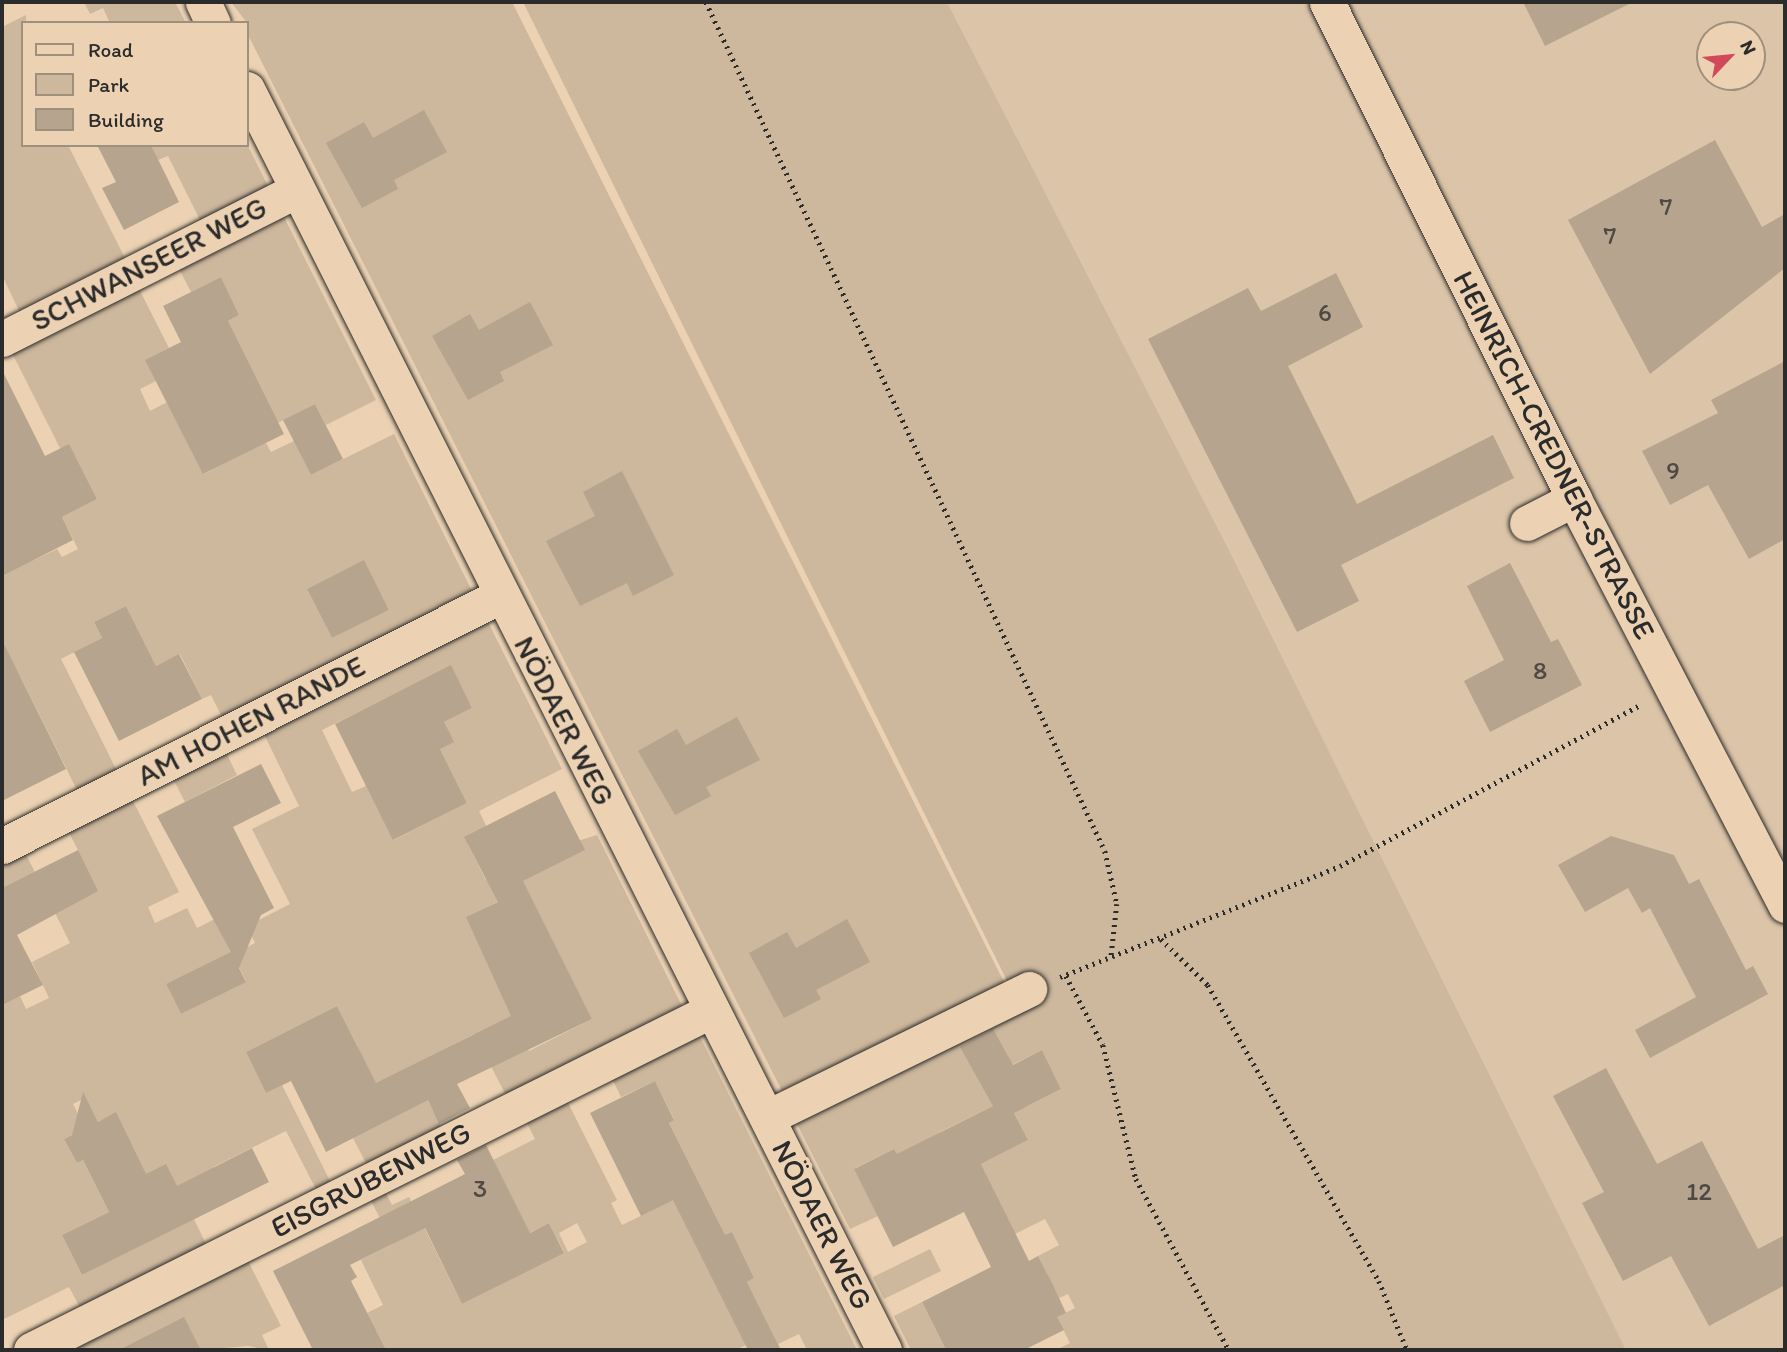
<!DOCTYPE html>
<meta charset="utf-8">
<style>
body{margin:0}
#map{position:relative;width:1787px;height:1352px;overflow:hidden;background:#ecd2b3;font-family:Itim,sans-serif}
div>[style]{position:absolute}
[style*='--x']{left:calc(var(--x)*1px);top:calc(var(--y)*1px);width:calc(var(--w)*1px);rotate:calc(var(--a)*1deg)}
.built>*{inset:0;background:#dcc4a8}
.green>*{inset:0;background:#cdb79d}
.building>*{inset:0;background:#b6a48e}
.path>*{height:4.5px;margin-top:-2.25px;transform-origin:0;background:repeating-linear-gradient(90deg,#2b2b2b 0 2px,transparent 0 7px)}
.roads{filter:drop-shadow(0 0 2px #2b2b2b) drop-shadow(0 0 2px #2b2b2b)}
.minor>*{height:35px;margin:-17.5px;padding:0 17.5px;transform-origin:17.5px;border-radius:17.5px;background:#ecd2b3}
span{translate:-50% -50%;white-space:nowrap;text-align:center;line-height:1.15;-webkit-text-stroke:7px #ecd2b3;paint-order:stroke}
.number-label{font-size:26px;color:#4e4944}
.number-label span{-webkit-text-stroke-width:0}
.street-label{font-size:30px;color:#2b2b2b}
.frame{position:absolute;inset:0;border:4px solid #2b2b2b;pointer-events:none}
.legend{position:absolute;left:21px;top:21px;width:228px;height:126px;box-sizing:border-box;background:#ecd2b3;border:2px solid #9f8f7d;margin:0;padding:9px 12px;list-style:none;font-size:21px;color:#2b2b2b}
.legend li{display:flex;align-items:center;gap:14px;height:35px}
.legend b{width:35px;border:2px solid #9f8f7d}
.north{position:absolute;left:1696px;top:21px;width:70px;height:70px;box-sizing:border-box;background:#ecd2b3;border:2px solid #9f8f7d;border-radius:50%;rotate:64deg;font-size:19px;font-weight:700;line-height:28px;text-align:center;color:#2b2b2b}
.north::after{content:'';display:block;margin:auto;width:24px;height:32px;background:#d1495b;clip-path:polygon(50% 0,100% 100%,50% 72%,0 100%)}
</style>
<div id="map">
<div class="built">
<div style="clip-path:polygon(evenodd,947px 2px,1785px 2px,1785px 1350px,1626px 1350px,1230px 552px,947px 2px,1710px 35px,1752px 35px,1752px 77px,1710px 77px,1710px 35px)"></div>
</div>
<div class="green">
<div style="clip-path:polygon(84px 2px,175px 2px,186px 23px,110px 23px,103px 8px,90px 14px)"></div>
<div style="clip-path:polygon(231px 2px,512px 2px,1005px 984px,784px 1095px,247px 33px,247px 23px)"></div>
<div style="clip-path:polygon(evenodd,523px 2px,947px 2px,1230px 552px,1626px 1350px,1056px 1350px,1070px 1343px,1057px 1317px,1075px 1308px,1068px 1294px,1059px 1298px,1038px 1256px,1059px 1245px,1045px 1219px,1015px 1234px,981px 1164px,1028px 1140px,1007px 1099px,940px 1132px,906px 1172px,894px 1149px,855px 1168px,878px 1216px,850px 1229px,795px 1120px,1020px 1007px,523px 2px,1042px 1050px,1061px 1089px,1026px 1107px,1006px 1068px,1042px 1050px)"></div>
<div style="clip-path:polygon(26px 15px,23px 145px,68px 145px,128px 264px,22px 317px,2px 275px,2px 27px)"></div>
<div style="clip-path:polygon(247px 144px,271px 192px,203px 226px,168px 156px,158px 160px,151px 145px)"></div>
<div style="clip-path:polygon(evenodd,280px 209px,376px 400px,326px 425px,315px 404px,260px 432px,271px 452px,294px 441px,311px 475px,394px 434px,475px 597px,225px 723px,211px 695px,202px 699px,180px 654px,156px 666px,126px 606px,94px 622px,102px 638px,61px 659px,120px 777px,80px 796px,20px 676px,2px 685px,2px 539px,42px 518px,24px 539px,34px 560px,57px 549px,62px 557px,78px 549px,62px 517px,97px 499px,74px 454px,65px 458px,8px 345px,135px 281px,169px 348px,146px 360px,156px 381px,140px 389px,150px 411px,177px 397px,204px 474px,232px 459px,228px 321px,239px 315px,221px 277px,191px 292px,175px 261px,280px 209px,364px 561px,389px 610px,332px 638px,307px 589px,364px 561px)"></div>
<div style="clip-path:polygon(evenodd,484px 614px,562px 769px,479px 811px,490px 834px,468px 845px,486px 880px,545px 851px,597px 835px,683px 1008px,507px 1097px,474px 1034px,441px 1051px,411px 1066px,442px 1129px,368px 1167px,353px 1138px,334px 1059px,358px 1047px,337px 1006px,246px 1052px,266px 1093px,282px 1085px,332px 1185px,318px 1193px,286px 1131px,213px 1167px,230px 1201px,194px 1219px,208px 1248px,82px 1311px,69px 1287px,2px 1320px,2px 1002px,20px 996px,26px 1009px,49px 998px,32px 962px,70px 943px,55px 913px,78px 850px,65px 825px,129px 793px,179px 892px,148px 907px,155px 923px,187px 908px,197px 928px,215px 919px,236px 953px,255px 943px,247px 926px,290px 904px,252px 829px,299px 806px,260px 726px,484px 614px,451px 666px,472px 708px,444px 722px,440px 749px,467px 803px,394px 840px,366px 786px,352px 792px,322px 730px,451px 666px,484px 614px,526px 888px,592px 1019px,529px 1051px,467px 917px,526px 888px,484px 614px,233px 955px,246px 981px,181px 1014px,166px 984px,233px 955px,484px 614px,85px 1098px,98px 1122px,116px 1113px,133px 1181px,193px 1219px,82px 1275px,62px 1235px,109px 1212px,83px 1160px,77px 1163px,64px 1139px,85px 1128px,73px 1104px,85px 1098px)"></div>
<div style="clip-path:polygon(223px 746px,237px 775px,185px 802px,170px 773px)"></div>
<div style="clip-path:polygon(22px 847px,35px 872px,2px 888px,2px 857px)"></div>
<div style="clip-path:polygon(evenodd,694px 1025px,857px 1350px,807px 1350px,799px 1334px,778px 1344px,747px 1282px,754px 1278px,732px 1232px,746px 1345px,735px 1350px,377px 1350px,384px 1346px,367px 1313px,383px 1305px,361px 1260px,393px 1244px,365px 1189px,380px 1182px,392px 1205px,409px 1197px,462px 1304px,564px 1252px,549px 1223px,521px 1237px,493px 1160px,535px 1139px,521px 1111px,562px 1091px,617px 1200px,611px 1203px,622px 1225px,651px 1211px,667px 1188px,721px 1227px,669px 1123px,674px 1119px,655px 1081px,621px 1097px,607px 1068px,694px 1025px,577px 1223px,587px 1242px,568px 1252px,559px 1233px,577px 1223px)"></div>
<div style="clip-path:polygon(930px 1249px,941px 1271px,884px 1299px,873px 1277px)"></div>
<div style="clip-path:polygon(243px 1251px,281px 1326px,262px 1335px,269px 1350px,248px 1346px,201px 1350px,184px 1318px,123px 1350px,66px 1350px)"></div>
<div style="clip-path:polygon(922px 1302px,946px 1350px,911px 1350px,894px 1316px)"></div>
</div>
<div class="building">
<div style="clip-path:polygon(1523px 2px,1633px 2px,1545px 46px)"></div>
<div style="clip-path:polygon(424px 110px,447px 152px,394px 180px,398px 189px,362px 208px,326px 143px,364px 122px,373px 138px)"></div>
<div style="clip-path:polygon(1715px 140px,1762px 227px,1785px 214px,1785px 268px,1650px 374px,1568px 220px)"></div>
<div style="clip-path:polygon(97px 145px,151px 145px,179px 202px,124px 230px,102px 188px,116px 182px)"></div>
<div style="clip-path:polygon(1336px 273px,1363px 327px,1288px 366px,1357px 504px,1493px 435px,1514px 478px,1341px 565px,1359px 601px,1297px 632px,1148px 339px,1248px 288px,1261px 311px)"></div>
<div style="clip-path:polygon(221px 277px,239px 315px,228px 321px,284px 434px,203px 474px,145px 360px,181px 342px,163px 306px)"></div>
<div style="clip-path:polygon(530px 302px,553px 345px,500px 372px,504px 381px,468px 400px,432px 336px,470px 314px,479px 330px)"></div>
<div style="clip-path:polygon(1785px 361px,1785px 539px,1749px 559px,1708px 485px,1670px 505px,1642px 451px,1718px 413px,1711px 400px)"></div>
<div style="clip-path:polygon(2px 370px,45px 456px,69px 444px,97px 499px,62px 517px,73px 540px,2px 576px)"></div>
<div style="clip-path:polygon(315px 404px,343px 459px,311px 475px,283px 420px)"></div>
<div style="clip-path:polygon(622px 471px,674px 575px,633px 596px,627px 583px,580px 606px,546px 541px,595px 516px,583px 492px)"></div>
<div style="clip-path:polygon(364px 560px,389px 610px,332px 638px,307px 589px)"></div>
<div style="clip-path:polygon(1510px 563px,1551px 642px,1558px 639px,1582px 685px,1490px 732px,1464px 681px,1504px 660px,1467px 586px)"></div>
<div style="clip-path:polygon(126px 606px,156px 666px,179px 654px,202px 699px,119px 741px,74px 652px,102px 638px,94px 622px)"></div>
<div style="clip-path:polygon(2px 640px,66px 769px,2px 801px)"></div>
<div style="clip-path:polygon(451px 665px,472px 708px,444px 722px,454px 742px,440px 749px,467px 803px,393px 840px,335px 724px)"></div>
<div style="clip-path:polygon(737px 717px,760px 760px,706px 787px,711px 796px,675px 815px,638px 751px,677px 729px,686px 745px)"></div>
<div style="clip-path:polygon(261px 764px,281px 803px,233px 827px,274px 908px,261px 915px,239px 968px,246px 982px,181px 1014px,166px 984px,231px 952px,157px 816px)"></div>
<div style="clip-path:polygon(555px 791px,585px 850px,523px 881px,592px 1019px,457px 1084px,470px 1108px,439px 1124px,428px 1100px,326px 1152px,291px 1081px,266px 1093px,246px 1052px,337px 1006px,376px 1083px,511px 1016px,466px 917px,498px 902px,464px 837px)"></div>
<div style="clip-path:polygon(1611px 836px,1674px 855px,1689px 884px,1699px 879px,1746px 970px,1753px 966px,1768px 994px,1650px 1058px,1635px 1030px,1696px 997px,1650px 908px,1642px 913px,1628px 888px,1585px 912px,1558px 865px)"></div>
<div style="clip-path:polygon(78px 850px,98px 891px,17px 935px,43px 985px,2px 1005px,2px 888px)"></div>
<div style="clip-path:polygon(847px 919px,870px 962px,816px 990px,821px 999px,784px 1018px,749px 953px,787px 932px,796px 948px)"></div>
<div style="clip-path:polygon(993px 1029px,1013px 1065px,1042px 1050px,1061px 1089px,1014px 1113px,1028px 1140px,981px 1164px,1029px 1261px,1038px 1256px,1053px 1285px,1066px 1313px,1057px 1317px,1064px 1330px,1024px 1350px,946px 1350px,922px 1302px,991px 1267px,964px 1212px,893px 1247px,854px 1169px,894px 1149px,897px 1154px,993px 1106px,960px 1047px)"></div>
<div style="clip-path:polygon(1606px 1068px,1657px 1164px,1702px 1141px,1758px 1249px,1785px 1235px,1785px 1285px,1709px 1326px,1671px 1256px,1623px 1281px,1582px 1203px,1604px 1192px,1553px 1096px)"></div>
<div style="clip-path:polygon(655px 1081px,674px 1120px,669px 1123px,725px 1235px,732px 1232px,754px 1278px,747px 1282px,781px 1350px,748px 1350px,673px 1200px,641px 1216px,590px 1113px)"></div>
<div style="clip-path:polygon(83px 1092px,98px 1122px,116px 1112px,146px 1174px,166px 1164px,177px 1186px,252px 1148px,269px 1182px,82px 1275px,62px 1235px,109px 1212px,83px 1160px,77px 1163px,64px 1139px,72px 1135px)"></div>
<div style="clip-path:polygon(486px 1145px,530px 1233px,549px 1223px,564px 1253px,462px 1304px,425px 1228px,350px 1265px,357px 1277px,351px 1281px,386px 1350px,313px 1350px,273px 1271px,465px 1174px,457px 1160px)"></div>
<div style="clip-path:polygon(184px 1317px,201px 1350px,119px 1350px)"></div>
</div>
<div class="path">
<div style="--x:706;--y:2;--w:938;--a:64.83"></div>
<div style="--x:1105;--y:851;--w:54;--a:77.2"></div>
<div style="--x:1117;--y:904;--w:54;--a:96.3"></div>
<div style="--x:1161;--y:939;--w:66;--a:44.4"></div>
<div style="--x:1208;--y:985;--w:342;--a:60"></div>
<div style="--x:1379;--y:1281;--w:74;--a:67.9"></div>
<div style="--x:1066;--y:976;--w:78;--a:61.8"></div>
<div style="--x:1103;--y:1045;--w:138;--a:76.2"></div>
<div style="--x:1136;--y:1179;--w:195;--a:61.5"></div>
<div style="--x:1060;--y:977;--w:301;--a:-21.6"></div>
<div style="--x:1340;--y:866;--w:340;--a:-28.2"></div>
</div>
<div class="roads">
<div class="minor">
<div style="--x:203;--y:2;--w:23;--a:65"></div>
<div style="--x:1327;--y:2;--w:555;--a:63.57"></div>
<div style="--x:1574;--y:499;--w:458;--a:62.5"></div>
<div style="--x:247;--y:89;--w:1413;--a:63.2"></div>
<div style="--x:2;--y:339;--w:330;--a:-26.8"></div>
<div style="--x:1527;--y:523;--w:53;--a:-27.1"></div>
<div style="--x:2;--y:846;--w:557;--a:-26.66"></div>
<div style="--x:768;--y:1117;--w:291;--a:-26.1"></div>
<div style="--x:31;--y:1350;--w:761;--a:-26.53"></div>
</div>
</div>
<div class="number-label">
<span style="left:1666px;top:207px">7</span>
<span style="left:1610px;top:236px">7</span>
<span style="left:1325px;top:313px">6</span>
<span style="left:1673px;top:471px">9</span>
<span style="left:1540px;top:671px">8</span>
<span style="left:480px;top:1189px">3</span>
<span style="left:1699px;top:1192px">12</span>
</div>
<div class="street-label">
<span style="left:149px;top:264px;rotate:-27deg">SCHWANSEER WEG</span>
<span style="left:1554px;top:455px;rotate:63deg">HEINRICH-CREDNER-STRASSE</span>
<span style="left:251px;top:721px;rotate:-27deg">AM HOHEN RANDE</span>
<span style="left:564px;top:721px;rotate:63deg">NÖDAER WEG</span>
<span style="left:371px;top:1180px;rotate:-27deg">EISGRUBENWEG</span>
<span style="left:822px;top:1225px;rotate:63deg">NÖDAER WEG</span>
</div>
<div class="frame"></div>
<ul class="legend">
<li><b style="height:9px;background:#ecd2b3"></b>Road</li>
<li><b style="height:19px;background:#cdb79d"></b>Park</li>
<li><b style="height:19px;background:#b6a48e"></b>Building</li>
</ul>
<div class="north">N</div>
</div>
